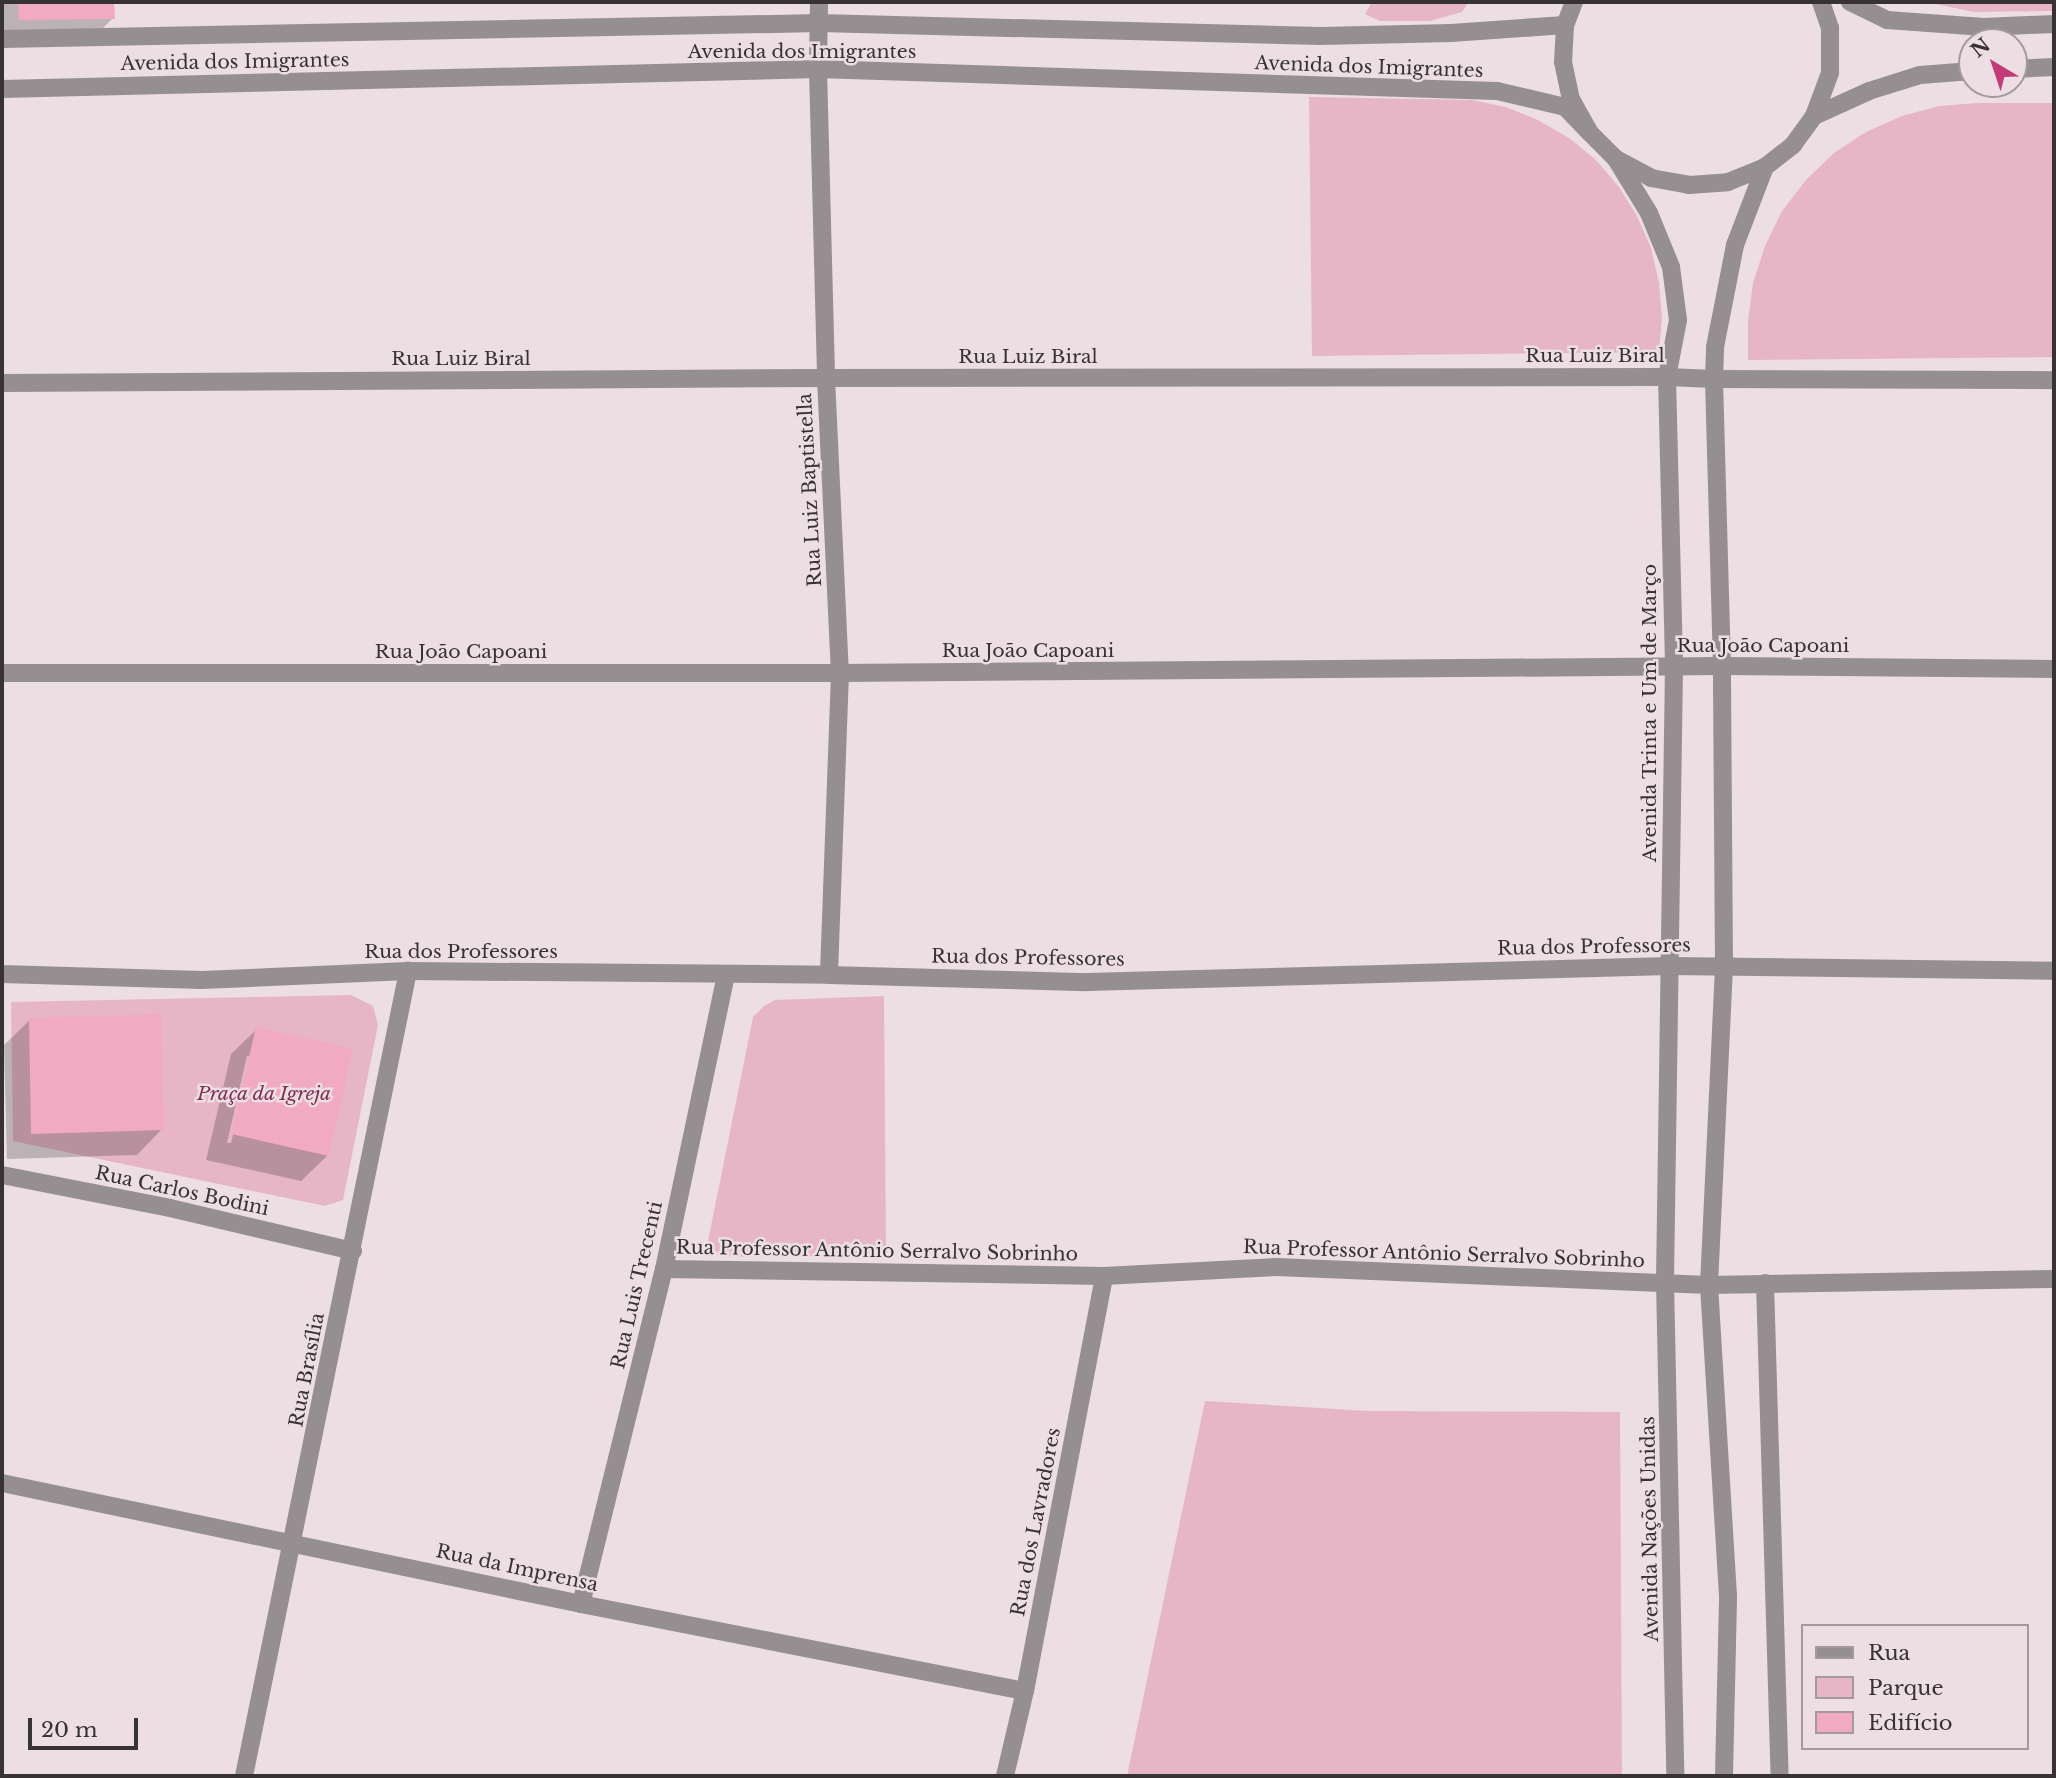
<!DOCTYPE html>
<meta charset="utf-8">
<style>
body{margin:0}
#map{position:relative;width:2056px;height:1778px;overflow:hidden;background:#ecdee2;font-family:"Libre Baskerville",serif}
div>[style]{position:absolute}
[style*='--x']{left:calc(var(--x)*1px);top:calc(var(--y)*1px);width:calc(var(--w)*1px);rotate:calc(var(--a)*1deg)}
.green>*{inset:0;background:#e7b6c6}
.shadow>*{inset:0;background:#0003}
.building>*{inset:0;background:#f1aac2}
.minor>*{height:18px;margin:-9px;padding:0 9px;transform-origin:9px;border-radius:9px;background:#958f91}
span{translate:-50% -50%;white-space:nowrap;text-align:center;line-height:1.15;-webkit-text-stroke:5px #ecdee2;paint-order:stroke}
.street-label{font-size:19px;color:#373233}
.park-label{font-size:19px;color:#802f52;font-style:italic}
.frame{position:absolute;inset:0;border:4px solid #373233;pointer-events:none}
.legend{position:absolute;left:1801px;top:1624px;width:228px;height:126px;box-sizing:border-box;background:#ecdee2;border:2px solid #a4999c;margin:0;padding:9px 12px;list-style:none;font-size:21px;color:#373233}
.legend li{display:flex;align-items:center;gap:14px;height:35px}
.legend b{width:35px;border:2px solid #a4999c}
.north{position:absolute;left:1958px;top:28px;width:70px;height:70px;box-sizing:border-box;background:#ecdee2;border:2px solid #a4999c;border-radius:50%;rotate:321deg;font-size:19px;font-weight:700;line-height:28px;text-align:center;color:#373233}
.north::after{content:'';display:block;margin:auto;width:24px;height:32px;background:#c33b79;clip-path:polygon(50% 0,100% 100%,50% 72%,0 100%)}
.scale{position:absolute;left:28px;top:1718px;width:110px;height:32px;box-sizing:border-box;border:4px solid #373233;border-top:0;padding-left:9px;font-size:21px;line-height:24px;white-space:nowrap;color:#373233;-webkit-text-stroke:5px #ecdee2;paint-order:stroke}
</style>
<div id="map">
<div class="green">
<div style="clip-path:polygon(1372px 2px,1469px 2px,1462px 12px,1430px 21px,1380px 21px,1365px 14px)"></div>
<div style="clip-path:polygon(1926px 2px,2054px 2px,2054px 11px,1974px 12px)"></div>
<div style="clip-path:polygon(1309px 97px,1472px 100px,1506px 107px,1538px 120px,1569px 138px,1596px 160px,1619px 187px,1637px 216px,1651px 248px,1659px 282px,1662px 318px,1659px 352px,1312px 356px)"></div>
<div style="clip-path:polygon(1978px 103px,2054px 103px,2054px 357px,1748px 360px,1748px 321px,1753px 283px,1765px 246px,1782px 211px,1806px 180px,1834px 153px,1866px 132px,1902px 116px,1939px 106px)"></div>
<div style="clip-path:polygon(351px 995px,373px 1006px,378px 1025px,343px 1200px,325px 1206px,13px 1141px,11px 1002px)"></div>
<div style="clip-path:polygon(884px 996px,886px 1255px,725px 1257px,712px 1252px,708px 1241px,753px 1017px,764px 1006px,775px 1000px)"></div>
<div style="clip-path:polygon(1205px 1401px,1368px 1411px,1620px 1412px,1622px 1776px,1127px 1776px)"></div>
</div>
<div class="shadow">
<div style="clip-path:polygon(2px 2px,113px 2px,113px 18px,87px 44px,2px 45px)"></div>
<div style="clip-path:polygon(30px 1020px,162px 1129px,137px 1155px,7px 1159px,4px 1045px)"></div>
<div style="clip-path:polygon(evenodd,257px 1029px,351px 1051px,327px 1156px,301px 1181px,206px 1160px,231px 1054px,257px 1029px,247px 1056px,251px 1056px,231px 1143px,227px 1143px,247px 1056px)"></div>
</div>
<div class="building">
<div style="clip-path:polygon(18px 2px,114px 2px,115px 19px,19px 20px)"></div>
<div style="clip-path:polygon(161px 1014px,164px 1130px,31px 1134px,29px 1018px)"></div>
<div style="clip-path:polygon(256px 1027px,353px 1049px,329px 1156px,231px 1134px)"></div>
</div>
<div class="minor">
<div style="--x:819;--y:2;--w:67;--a:90.9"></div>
<div style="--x:818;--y:69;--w:309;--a:88.5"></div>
<div style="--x:826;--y:378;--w:295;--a:87.3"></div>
<div style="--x:840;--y:673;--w:302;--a:92.1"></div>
<div style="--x:1574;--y:2;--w:25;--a:111"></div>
<div style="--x:1565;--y:25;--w:37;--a:93"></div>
<div style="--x:1563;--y:62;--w:38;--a:78"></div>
<div style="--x:1571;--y:99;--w:38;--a:61"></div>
<div style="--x:1589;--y:132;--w:38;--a:45"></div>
<div style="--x:1616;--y:159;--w:40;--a:28"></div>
<div style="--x:1651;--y:178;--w:39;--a:10"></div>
<div style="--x:1689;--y:185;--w:39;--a:-4"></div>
<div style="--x:1728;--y:182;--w:40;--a:-22"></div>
<div style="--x:1765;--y:167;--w:36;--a:-38"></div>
<div style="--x:1793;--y:145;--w:36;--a:-54"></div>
<div style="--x:1814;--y:116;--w:46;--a:-69.6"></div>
<div style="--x:1830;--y:73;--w:45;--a:-90"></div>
<div style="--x:1830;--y:28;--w:28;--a:-109"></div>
<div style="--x:1850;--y:2;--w:41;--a:25.9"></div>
<div style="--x:1887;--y:20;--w:97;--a:4.1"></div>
<div style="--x:1984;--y:27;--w:70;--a:-2.5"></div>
<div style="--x:2;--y:39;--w:818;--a:-1.12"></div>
<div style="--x:820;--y:23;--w:501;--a:1.49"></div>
<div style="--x:1321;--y:36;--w:130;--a:-1.3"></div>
<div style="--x:1451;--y:33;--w:114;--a:-4"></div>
<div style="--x:2014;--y:69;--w:40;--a:-2.9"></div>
<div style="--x:2;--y:89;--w:816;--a:-1.4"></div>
<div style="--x:818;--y:69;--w:679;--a:1.86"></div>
<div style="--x:1497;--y:91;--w:70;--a:13.2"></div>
<div style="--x:1565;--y:107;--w:35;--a:46"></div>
<div style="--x:1814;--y:116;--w:60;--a:-24.4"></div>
<div style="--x:1869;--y:91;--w:53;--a:-17.4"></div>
<div style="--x:1920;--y:75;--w:52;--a:-4.4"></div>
<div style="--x:1616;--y:159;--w:63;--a:58.6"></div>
<div style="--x:1649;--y:213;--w:58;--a:67.8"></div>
<div style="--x:1671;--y:267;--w:53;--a:82.5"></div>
<div style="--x:1678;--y:320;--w:58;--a:100.9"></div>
<div style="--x:1667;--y:377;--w:290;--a:88.6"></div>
<div style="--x:1674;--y:667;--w:614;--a:90.84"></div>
<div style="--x:1665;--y:1281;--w:495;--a:88.8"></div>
<div style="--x:2;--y:383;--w:824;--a:-0.35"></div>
<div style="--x:826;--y:378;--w:841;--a:-0.07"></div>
<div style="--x:1667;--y:377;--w:47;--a:2.4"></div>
<div style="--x:1714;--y:379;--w:340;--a:0.2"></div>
<div style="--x:2;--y:673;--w:838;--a:0"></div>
<div style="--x:840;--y:673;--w:882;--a:-0.45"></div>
<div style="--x:1722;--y:666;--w:332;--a:0.5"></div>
<div style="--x:2;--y:974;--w:200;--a:1.7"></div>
<div style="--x:202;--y:980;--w:206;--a:-2.5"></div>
<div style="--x:408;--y:971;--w:421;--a:0.5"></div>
<div style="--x:829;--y:975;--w:258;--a:1.6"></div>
<div style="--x:1087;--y:982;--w:582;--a:-1.57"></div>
<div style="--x:1669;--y:966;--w:385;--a:0.7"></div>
<div style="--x:2;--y:1175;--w:171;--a:11.1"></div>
<div style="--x:170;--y:1208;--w:188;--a:13.2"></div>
<div style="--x:664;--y:1269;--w:440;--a:0.9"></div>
<div style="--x:1104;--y:1276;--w:173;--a:-3"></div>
<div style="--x:1277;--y:1267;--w:432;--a:2.4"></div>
<div style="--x:1709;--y:1285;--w:345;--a:-1"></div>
<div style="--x:1765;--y:1283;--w:493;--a:88.3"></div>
<div style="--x:2;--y:1483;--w:592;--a:11.8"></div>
<div style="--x:581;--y:1604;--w:452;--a:11.1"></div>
<div style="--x:581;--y:1604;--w:345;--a:-76.1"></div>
<div style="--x:664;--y:1269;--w:300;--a:-78.1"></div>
<div style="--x:244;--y:1776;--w:822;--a:-78.48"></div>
<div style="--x:1005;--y:1776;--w:87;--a:-76.8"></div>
<div style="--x:1025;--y:1691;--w:422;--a:-79.2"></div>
<div style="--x:1724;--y:1776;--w:180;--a:-88.7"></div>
<div style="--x:1728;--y:1596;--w:312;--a:-93.5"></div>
<div style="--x:1709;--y:1285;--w:319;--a:-87.3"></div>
<div style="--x:1724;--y:966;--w:300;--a:-90.4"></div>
<div style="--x:1722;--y:666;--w:287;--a:-91.6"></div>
<div style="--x:1714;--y:379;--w:32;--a:-88"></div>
<div style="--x:1715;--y:347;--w:104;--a:-78.9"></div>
<div style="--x:1735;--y:245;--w:84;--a:-69"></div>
</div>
<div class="street-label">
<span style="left:802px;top:52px">Avenida dos Imigrantes</span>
<span style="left:235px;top:62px;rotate:-1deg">Avenida dos Imigrantes</span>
<span style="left:1369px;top:67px;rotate:2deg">Avenida dos Imigrantes</span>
<span style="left:1595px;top:356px">Rua Luiz Biral</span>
<span style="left:1028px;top:357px">Rua Luiz Biral</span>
<span style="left:461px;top:359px">Rua Luiz Biral</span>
<span style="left:810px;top:490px;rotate:-93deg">Rua Luiz Baptistella</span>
<span style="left:1763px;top:646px">Rua João Capoani</span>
<span style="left:1028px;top:651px">Rua João Capoani</span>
<span style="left:461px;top:652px">Rua João Capoani</span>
<span style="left:1650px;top:713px;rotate:-90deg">Avenida Trinta e Um de Março</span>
<span style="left:1594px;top:947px;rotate:-1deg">Rua dos Professores</span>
<span style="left:461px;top:952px">Rua dos Professores</span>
<span style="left:1028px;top:958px;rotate:1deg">Rua dos Professores</span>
<span style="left:182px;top:1191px;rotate:12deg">Rua Carlos Bodini</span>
<span style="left:877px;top:1251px;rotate:1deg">Rua Professor Antônio Serralvo Sobrinho</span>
<span style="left:1444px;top:1254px;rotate:2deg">Rua Professor Antônio Serralvo Sobrinho</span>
<span style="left:637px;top:1285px;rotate:-77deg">Rua Luis Trecenti</span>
<span style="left:307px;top:1370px;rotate:-79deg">Rua Brasília</span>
<span style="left:1036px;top:1522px;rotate:-79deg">Rua dos Lavradores</span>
<span style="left:1650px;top:1529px;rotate:-91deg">Avenida Nações Unidas</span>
<span style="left:517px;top:1568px;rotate:12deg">Rua da Imprensa</span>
</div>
<div class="park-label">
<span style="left:264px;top:1094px">Praça da Igreja</span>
</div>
<div class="frame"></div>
<ul class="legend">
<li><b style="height:9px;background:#958f91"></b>Rua</li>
<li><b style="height:19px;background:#e7b6c6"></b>Parque</li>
<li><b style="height:19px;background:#f1aac2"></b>Edifício</li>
</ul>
<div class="north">N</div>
<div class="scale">20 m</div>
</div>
